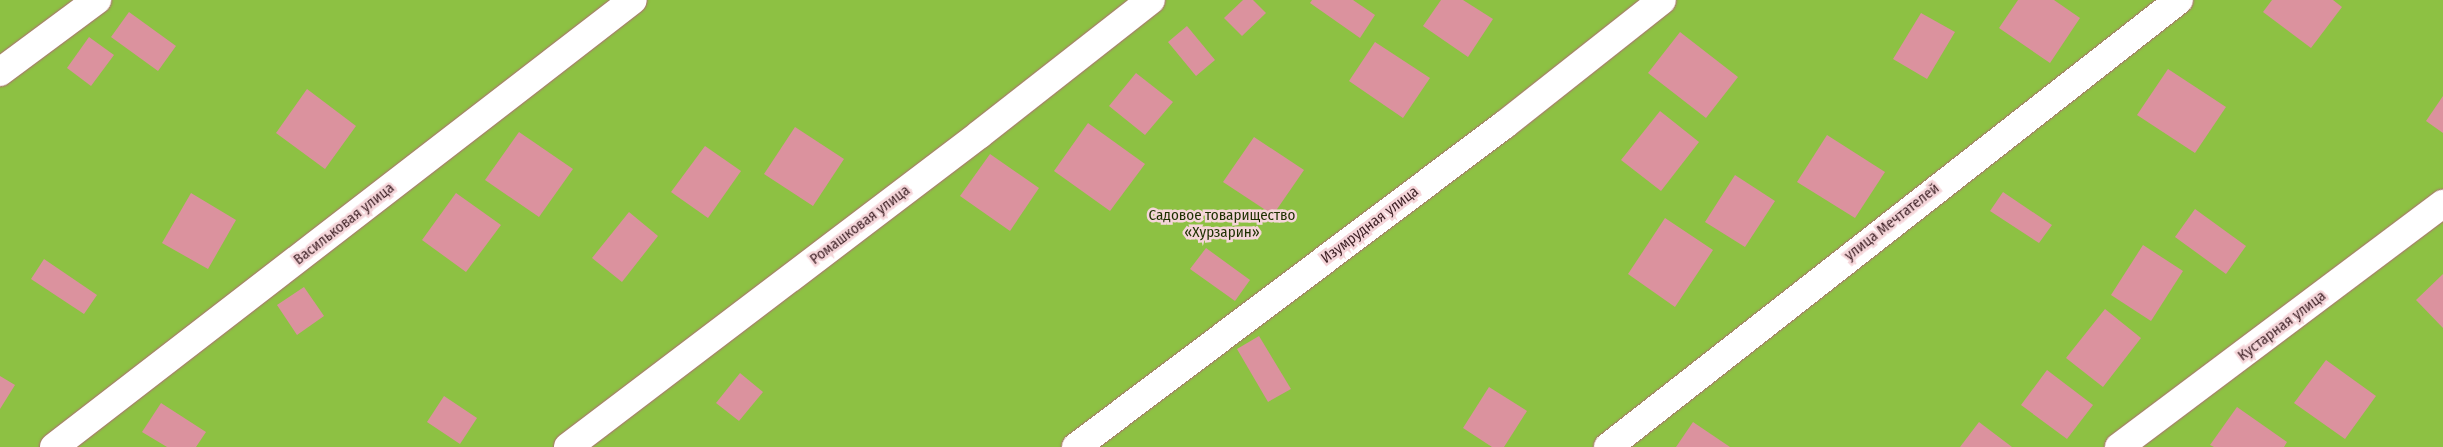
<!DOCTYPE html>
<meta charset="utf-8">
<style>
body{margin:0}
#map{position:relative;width:2443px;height:447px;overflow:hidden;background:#f5d5d9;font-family:"Fira Sans Condensed",sans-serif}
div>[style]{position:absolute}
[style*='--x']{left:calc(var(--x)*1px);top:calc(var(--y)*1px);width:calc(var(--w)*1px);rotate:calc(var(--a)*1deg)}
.green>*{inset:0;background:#8dc143}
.building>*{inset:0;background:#db929e}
.roads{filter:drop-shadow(0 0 1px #ae6975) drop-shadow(0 0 1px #ae6975)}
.minor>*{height:28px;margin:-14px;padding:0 14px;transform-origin:14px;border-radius:14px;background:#fff}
span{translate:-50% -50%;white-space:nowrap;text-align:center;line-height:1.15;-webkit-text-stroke:5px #f5d5d9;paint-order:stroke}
.park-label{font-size:15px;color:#1d3000}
.street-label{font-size:15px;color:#402328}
</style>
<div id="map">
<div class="green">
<div style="clip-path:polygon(0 0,2443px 0,2443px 447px,0 447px)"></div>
</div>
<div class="building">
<div style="clip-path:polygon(1243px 0,1253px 0,1266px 13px,1242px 36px,1224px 18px)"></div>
<div style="clip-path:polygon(1312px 0,1353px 0,1375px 15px,1360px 38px,1310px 3px)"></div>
<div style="clip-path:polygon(1441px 0,1463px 0,1493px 19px,1468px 57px,1423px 26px)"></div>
<div style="clip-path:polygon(2018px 0,2054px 0,2080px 18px,2050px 63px,1999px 28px)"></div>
<div style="clip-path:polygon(2272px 0,2333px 0,2342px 7px,2311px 48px,2263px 12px)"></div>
<div style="clip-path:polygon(129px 12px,176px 46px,158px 71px,111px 37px)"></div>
<div style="clip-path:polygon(1921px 13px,1955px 32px,1927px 79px,1893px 59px)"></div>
<div style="clip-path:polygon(1187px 26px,1215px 60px,1196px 76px,1168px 42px)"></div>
<div style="clip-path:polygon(1680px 32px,1738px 77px,1706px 118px,1648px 73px)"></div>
<div style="clip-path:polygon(89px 37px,114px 55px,91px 86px,67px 68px)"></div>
<div style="clip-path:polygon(1375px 42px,1430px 78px,1403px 118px,1349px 81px)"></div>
<div style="clip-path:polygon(2168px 69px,2226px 107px,2195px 153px,2137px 115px)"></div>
<div style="clip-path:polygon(1136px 73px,1173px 102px,1145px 135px,1109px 106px)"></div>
<div style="clip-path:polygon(307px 89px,356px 126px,325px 169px,276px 133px)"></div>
<div style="clip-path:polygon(2443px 96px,2443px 133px,2426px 121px)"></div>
<div style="clip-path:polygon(1660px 111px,1699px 142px,1661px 191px,1621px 160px)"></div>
<div style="clip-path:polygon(1088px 123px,1145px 164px,1110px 211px,1054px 171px)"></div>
<div style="clip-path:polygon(795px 127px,844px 159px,813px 206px,764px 174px)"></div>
<div style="clip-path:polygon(519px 132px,573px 169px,539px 217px,485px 180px)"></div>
<div style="clip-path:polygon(1827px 135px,1885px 172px,1855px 218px,1797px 182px)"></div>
<div style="clip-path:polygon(1254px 137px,1304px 170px,1273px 215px,1223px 182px)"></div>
<div style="clip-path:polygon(705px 146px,741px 171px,708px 218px,671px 192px)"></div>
<div style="clip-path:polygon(990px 154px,1039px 188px,1010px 231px,960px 196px)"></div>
<div style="clip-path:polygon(1735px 175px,1775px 201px,1745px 247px,1705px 222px)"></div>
<div style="clip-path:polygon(2003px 192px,2052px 225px,2039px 243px,1990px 211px)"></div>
<div style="clip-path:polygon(191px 193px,236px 220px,208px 269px,162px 243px)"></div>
<div style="clip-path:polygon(456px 193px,501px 225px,466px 272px,422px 240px)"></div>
<div style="clip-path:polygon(2195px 209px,2246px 246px,2226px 274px,2175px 237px)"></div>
<div style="clip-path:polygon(629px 212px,658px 236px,622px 282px,592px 258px)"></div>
<div style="clip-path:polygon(1665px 218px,1713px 250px,1675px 307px,1628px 274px)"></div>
<div style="clip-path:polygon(2143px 245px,2183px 271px,2151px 321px,2111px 295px)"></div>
<div style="clip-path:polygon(1206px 248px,1250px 280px,1235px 301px,1190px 269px)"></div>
<div style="clip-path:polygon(44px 259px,97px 295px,84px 314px,31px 279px)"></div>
<div style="clip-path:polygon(2443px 274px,2443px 328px,2416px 300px)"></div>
<div style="clip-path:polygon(304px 287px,324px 316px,297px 335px,277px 305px)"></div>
<div style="clip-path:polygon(2105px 309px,2141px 338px,2103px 387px,2066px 358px)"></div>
<div style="clip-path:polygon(1259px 336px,1291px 389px,1268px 402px,1237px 349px)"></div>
<div style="clip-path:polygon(2326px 360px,2376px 396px,2345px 439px,2294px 403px)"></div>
<div style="clip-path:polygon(2047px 370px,2093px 405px,2067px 439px,2021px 405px)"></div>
<div style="clip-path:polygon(740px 373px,763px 392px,739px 421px,716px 403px)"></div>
<div style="clip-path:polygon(0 376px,15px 385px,0 409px)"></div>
<div style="clip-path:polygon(1489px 387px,1527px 411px,1504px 447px,1492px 447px,1463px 428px)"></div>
<div style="clip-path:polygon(444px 396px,477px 418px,460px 444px,427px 422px)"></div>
<div style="clip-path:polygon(161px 403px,206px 432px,196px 447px,167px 447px,142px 432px)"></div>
<div style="clip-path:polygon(2237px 407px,2287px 442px,2284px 447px,2214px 447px,2210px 445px)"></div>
<div style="clip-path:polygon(1693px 422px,1730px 447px,1676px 447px)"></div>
<div style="clip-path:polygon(1979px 422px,2012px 447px,1960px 447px)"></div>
</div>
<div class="roads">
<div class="minor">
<div style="--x:0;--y:72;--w:121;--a:-36.6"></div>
<div style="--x:54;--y:447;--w:731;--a:-37.67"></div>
<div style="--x:568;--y:447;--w:517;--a:-37.22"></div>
<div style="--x:980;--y:134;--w:217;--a:-38.1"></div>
<div style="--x:1076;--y:447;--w:536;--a:-36.96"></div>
<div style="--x:1504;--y:125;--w:201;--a:-38.3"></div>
<div style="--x:1608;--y:447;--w:725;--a:-38.06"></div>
<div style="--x:2119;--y:447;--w:405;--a:-36.9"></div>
</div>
</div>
<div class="park-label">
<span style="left:1222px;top:224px">Садовое товарищество<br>«Хурзарин»</span>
</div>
<div class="street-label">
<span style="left:1892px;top:222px;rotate:-38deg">улица Мечтателей</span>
<span style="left:344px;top:224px;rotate:-38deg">Васильковая улица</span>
<span style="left:860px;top:225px;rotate:-37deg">Ромашковая улица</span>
<span style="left:1370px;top:225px;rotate:-37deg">Изумрудная улица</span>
<span style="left:2282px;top:326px;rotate:-37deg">Кустарная улица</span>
</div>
</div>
